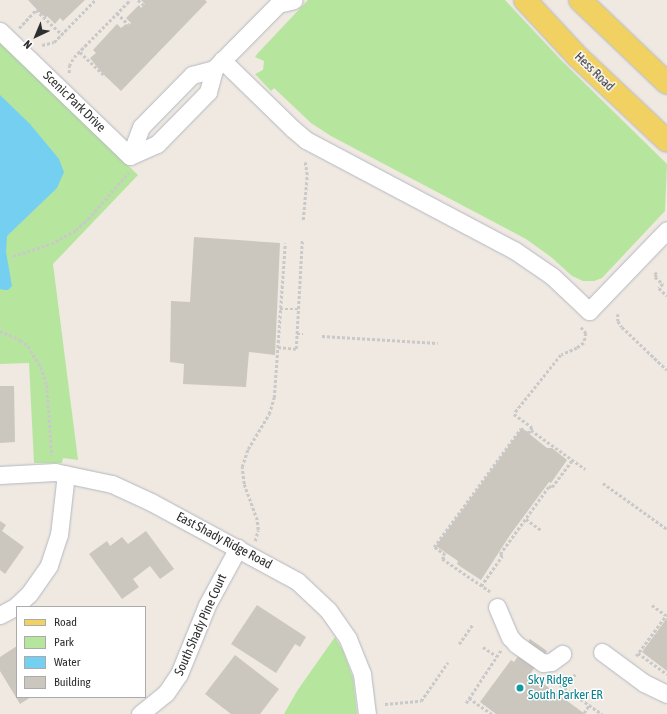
<!DOCTYPE html>
<style>
body{margin:0}
#map{position:relative;width:667px;height:714px;overflow:hidden;background:#efe9e1;font-family:"Asap Condensed",sans-serif}
div>[style]{position:absolute}
[style*='--x']{left:calc(var(--x)*1px);top:calc(var(--y)*1px);width:calc(var(--w)*1px);rotate:calc(var(--a)*1deg)}
.green>*{inset:0;background:#b6e59e}
.water>*{inset:0;background:#75cff0}
.building>*{inset:0;background:#cbc7bf}
.path>*{height:2.5px;margin-top:-1.25px;transform-origin:0;background:repeating-linear-gradient(90deg,#c9c9c9 0 3px,transparent 0 5px)}
.roads{filter:drop-shadow(0 0 1px #b4b7c1) drop-shadow(0 0 1px #b4b7c1)}
.minor>*{height:17px;margin:-8.5px;padding:0 8.5px;transform-origin:8.5px;border-radius:8.5px;background:#fff}
.major>*{height:22px;margin:-11px;padding:0 11px;transform-origin:11px;border-radius:11px;background:#f2d163}
.dots>*{width:11px;height:11px;translate:-50% -50%;box-sizing:border-box;border:2px solid #fff;border-radius:50%}
span{translate:-50% -50%;white-space:nowrap;text-align:center;line-height:1.15;-webkit-text-stroke:3px #fff;paint-order:stroke}
.street-label{font-size:13px;color:#2e2e2e}
.culture-label{font-size:13px;color:#0d838f}
.left{translate:0 -50%;text-align:left}
.legend{position:absolute;left:16px;top:606px;width:130px;height:92px;box-sizing:border-box;background:#fff;border:1px solid #ababab;margin:0;padding:5px 7px;list-style:none;font-size:12px;color:#2e2e2e}
.legend li{display:flex;align-items:center;gap:8px;height:20px}
.legend b{width:20px;border:1px solid #ababab}
.north{position:absolute;left:16px;top:16px;width:40px;height:40px;-webkit-text-stroke:3px #fff;paint-order:stroke;rotate:224deg;font-size:11px;font-weight:700;line-height:16px;text-align:center;color:#2e2e2e}
.north::after{content:'';display:block;margin:auto;width:14px;height:18px;background:#2e2e2e;clip-path:polygon(50% 0,100% 100%,50% 72%,0 100%)}
</style>
<div id="map">
<div class="green">
<div style="clip-path:polygon(308px 0,505px 0,561px 60px,667px 164px,665px 211px,602px 278px,594px 281px,583px 281px,572px 276px,551px 257px,526px 239px,331px 136px,311px 123px,274px 88px,271px 91px,255px 74px,263px 70px,264px 61px,255px 57px,258px 53px)"></div>
<div style="clip-path:polygon(0 43px,138px 175px,53px 264px,78px 460px,63px 458px,62px 463px,34px 463px,29px 363px,0 364px)"></div>
<div style="clip-path:polygon(335px 637px,343px 651px,353px 678px,357px 714px,284px 714px,297px 691px)"></div>
</div>
<div class="water">
<div style="clip-path:polygon(0 95px,30px 124px,59px 159px,64px 172px,57px 188px,7px 236px,6px 252px,12px 286px,8px 290px,4px 290px,0 289px)"></div>
</div>
<div class="building">
<div style="clip-path:polygon(28px 0,85px 0,63px 21px,60px 18px,55px 24px,47px 16px,46px 18px,40px 13px)"></div>
<div style="clip-path:polygon(141px 0,205px 0,207px 2px,121px 91px,101px 72px,90px 58px,96px 53px,93px 50px,117px 24px,121px 28px,126px 24px,128px 26px,131px 23px,126px 18px,139px 5px,141px 8px,145px 4px)"></div>
<div style="clip-path:polygon(194px 237px,280px 243px,275px 355px,249px 352px,246px 387px,183px 384px,184px 364px,170px 362px,171px 301px,190px 302px)"></div>
<div style="clip-path:polygon(0 386px,14px 386px,15px 442px,0 443px)"></div>
<div style="clip-path:polygon(522px 428px,547px 448px,552px 448px,567px 460px,551px 483px,549px 482px,510px 535px,481px 580px,461px 567px,457px 564px,458px 561px,436px 546px)"></div>
<div style="clip-path:polygon(0 521px,6px 525px,2px 531px,24px 547px,5px 574px,0 570px)"></div>
<div style="clip-path:polygon(146px 531px,174px 569px,160px 579px,150px 566px,133px 579px,139px 587px,122px 599px,89px 554px,107px 541px,110px 546px,122px 537px,128px 544px)"></div>
<div style="clip-path:polygon(257px 605px,306px 637px,300px 647px,295px 644px,276px 673px,231px 644px)"></div>
<div style="clip-path:polygon(667px 618px,667px 671px,642px 652px)"></div>
<div style="clip-path:polygon(530px 639px,547px 651px,530px 674px,585px 714px,496px 714px,480px 702px,511px 660px,514px 662px)"></div>
<div style="clip-path:polygon(17px 646px,17px 697px,31px 697px,20px 704px,0 671px,0 657px)"></div>
<div style="clip-path:polygon(235px 655px,279px 689px,260px 714px,231px 714px,205px 694px)"></div>
</div>
<div class="path">
<div style="--x:138;--y:0;--w:8;--a:40"></div>
<div style="--x:36;--y:10;--w:35;--a:43"></div>
<div style="--x:117;--y:13;--w:17;--a:45"></div>
<div style="--x:19;--y:28;--w:25;--a:-47"></div>
<div style="--x:42;--y:45;--w:12;--a:-14"></div>
<div style="--x:54;--y:42;--w:59;--a:-45.7"></div>
<div style="--x:80;--y:52;--w:35;--a:44"></div>
<div style="--x:69;--y:73;--w:7;--a:-90"></div>
<div style="--x:69;--y:66;--w:10;--a:-61"></div>
<div style="--x:74;--y:57;--w:80;--a:-45.5"></div>
<div style="--x:303;--y:220;--w:45;--a:-84.9"></div>
<div style="--x:307;--y:175;--w:13;--a:-99"></div>
<div style="--x:13;--y:256;--w:40;--a:-18"></div>
<div style="--x:51;--y:244;--w:29;--a:-29"></div>
<div style="--x:76;--y:230;--w:16;--a:-43"></div>
<div style="--x:88;--y:219;--w:62;--a:-48.9"></div>
<div style="--x:655;--y:272;--w:4;--a:56"></div>
<div style="--x:657;--y:275;--w:3;--a:135"></div>
<div style="--x:655;--y:277;--w:11;--a:41"></div>
<div style="--x:663;--y:284;--w:6;--a:135"></div>
<div style="--x:659;--y:288;--w:11;--a:45"></div>
<div style="--x:280;--y:309;--w:18;--a:0"></div>
<div style="--x:618;--y:314;--w:7;--a:90"></div>
<div style="--x:618;--y:321;--w:7;--a:56"></div>
<div style="--x:622;--y:327;--w:62;--a:43.7"></div>
<div style="--x:581;--y:327;--w:8;--a:50"></div>
<div style="--x:586;--y:333;--w:10;--a:101"></div>
<div style="--x:584;--y:343;--w:9;--a:144"></div>
<div style="--x:577;--y:348;--w:17;--a:156"></div>
<div style="--x:561;--y:355;--w:75;--a:128.5"></div>
<div style="--x:514;--y:414;--w:22;--a:36"></div>
<div style="--x:532;--y:427;--w:3;--a:108"></div>
<div style="--x:531;--y:430;--w:67;--a:35.8"></div>
<div style="--x:0;--y:331;--w:22;--a:24"></div>
<div style="--x:20;--y:340;--w:10;--a:37"></div>
<div style="--x:28;--y:346;--w:25;--a:58"></div>
<div style="--x:41;--y:367;--w:19;--a:72"></div>
<div style="--x:47;--y:385;--w:71;--a:86"></div>
<div style="--x:297;--y:334;--w:6;--a:0"></div>
<div style="--x:322;--y:336;--w:116;--a:3.5"></div>
<div style="--x:278;--y:347;--w:18;--a:6"></div>
<div style="--x:296;--y:349;--w:109;--a:-86.8"></div>
<div style="--x:603;--y:483;--w:79;--a:35.7"></div>
<div style="--x:526;--y:519;--w:19;--a:36"></div>
<div style="--x:255;--y:541;--w:11;--a:-75"></div>
<div style="--x:258;--y:530;--w:10;--a:-96"></div>
<div style="--x:257;--y:520;--w:38;--a:-110"></div>
<div style="--x:244;--y:484;--w:17;--a:-97"></div>
<div style="--x:242;--y:467;--w:19;--a:-72"></div>
<div style="--x:248;--y:449;--w:41;--a:-59"></div>
<div style="--x:269;--y:414;--w:17;--a:-73"></div>
<div style="--x:274;--y:398;--w:155;--a:-85.9"></div>
<div style="--x:481;--y:586;--w:37;--a:-55"></div>
<div style="--x:502;--y:556;--w:3;--a:-135"></div>
<div style="--x:500;--y:554;--w:84;--a:-54.2"></div>
<div style="--x:549;--y:486;--w:3;--a:18"></div>
<div style="--x:552;--y:487;--w:34;--a:-53"></div>
<div style="--x:490;--y:592;--w:58;--a:-145.5"></div>
<div style="--x:442;--y:559;--w:5;--a:-53"></div>
<div style="--x:445;--y:555;--w:14;--a:-144"></div>
<div style="--x:434;--y:547;--w:147;--a:-53.8"></div>
<div style="--x:521;--y:428;--w:9;--a:36"></div>
<div style="--x:528;--y:433;--w:4;--a:-45"></div>
<div style="--x:652;--y:605;--w:17;--a:36"></div>
<div style="--x:459;--y:644;--w:24;--a:-55"></div>
<div style="--x:483;--y:647;--w:17;--a:33"></div>
<div style="--x:638;--y:653;--w:36;--a:36"></div>
<div style="--x:636;--y:656;--w:52;--a:-53.6"></div>
<div style="--x:552;--y:679;--w:61;--a:35"></div>
<div style="--x:565;--y:688;--w:17;--a:-54"></div>
<div style="--x:469;--y:698;--w:28;--a:35"></div>
<div style="--x:466;--y:703;--w:64;--a:-56.6"></div>
<div style="--x:385;--y:704;--w:36;--a:-5"></div>
<div style="--x:421;--y:701;--w:47;--a:-55.3"></div>
<div style="--x:584;--y:713;--w:9;--a:-58"></div>
</div>
<div class="roads">
<div class="minor">
<div style="--x:0;--y:31;--w:180;--a:43.9"></div>
<div style="--x:222;--y:60;--w:99;--a:44.2"></div>
<div style="--x:293;--y:129;--w:17;--a:40"></div>
<div style="--x:306;--y:140;--w:235;--a:27.9"></div>
<div style="--x:514;--y:250;--w:46;--a:34.4"></div>
<div style="--x:552;--y:276;--w:51;--a:43.4"></div>
<div style="--x:589;--y:311;--w:112;--a:-46.1"></div>
<div style="--x:130;--y:156;--w:30;--a:-24"></div>
<div style="--x:157;--y:144;--w:73;--a:-45.6"></div>
<div style="--x:208;--y:92;--w:24;--a:-75"></div>
<div style="--x:214;--y:69;--w:91;--a:-45.4"></div>
<div style="--x:278;--y:4;--w:16;--a:-14"></div>
<div style="--x:130;--y:156;--w:31;--a:-69"></div>
<div style="--x:141;--y:127;--w:73;--a:-45.6"></div>
<div style="--x:192;--y:75;--w:23;--a:-15"></div>
<div style="--x:0;--y:475;--w:55;--a:-3.1"></div>
<div style="--x:55;--y:472;--w:58;--a:11.9"></div>
<div style="--x:112;--y:484;--w:43;--a:24.8"></div>
<div style="--x:151;--y:502;--w:166;--a:28.4"></div>
<div style="--x:297;--y:581;--w:42;--a:43.1"></div>
<div style="--x:328;--y:610;--w:35;--a:55"></div>
<div style="--x:348;--y:639;--w:38;--a:68"></div>
<div style="--x:362;--y:674;--w:40;--a:82.9"></div>
<div style="--x:497;--y:607;--w:33;--a:67"></div>
<div style="--x:510;--y:637;--w:9;--a:49"></div>
<div style="--x:516;--y:644;--w:33;--a:35"></div>
<div style="--x:543;--y:663;--w:8;--a:-7"></div>
<div style="--x:551;--y:662;--w:14;--a:-36"></div>
<div style="--x:0;--y:615;--w:17;--a:-28"></div>
<div style="--x:15;--y:607;--w:19;--a:-43"></div>
<div style="--x:29;--y:594;--w:35;--a:-55"></div>
<div style="--x:49;--y:565;--w:32;--a:-72"></div>
<div style="--x:59;--y:535;--w:61;--a:-83.5"></div>
<div style="--x:602;--y:652;--w:52;--a:36.4"></div>
<div style="--x:644;--y:683;--w:25;--a:26"></div>
<div style="--x:140;--y:714;--w:33;--a:-39"></div>
<div style="--x:166;--y:693;--w:23;--a:-56"></div>
<div style="--x:179;--y:674;--w:74;--a:-67.9"></div>
<div style="--x:207;--y:605;--w:65;--a:-61.5"></div>
</div>
<div class="major">
<div style="--x:525;--y:0;--w:78;--a:47.1"></div>
<div style="--x:578;--y:57;--w:122;--a:43.3"></div>
<div style="--x:580;--y:0;--w:120;--a:43.7"></div>
</div>
</div>
<div class="dots">
<div style="left:520px;top:688px;background:#0f9aa8"></div>
</div>
<div class="street-label">
<span style="left:594px;top:72px;rotate:44deg">Hess Road</span>
<span style="left:74px;top:102px;rotate:44deg">Scenic Park Drive</span>
<span style="left:224px;top:541px;rotate:28deg">East Shady Ridge Road</span>
<span style="left:201px;top:625px;rotate:-66deg">South Shady Pine Court</span>
</div>
<div class="culture-label">
<span class="left" style="left:528px;top:688px">Sky Ridge<br>South Parker ER</span>
</div>
<ul class="legend">
<li><b style="height:5px;background:#f2d163"></b>Road</li>
<li><b style="height:11px;background:#b6e59e"></b>Park</li>
<li><b style="height:11px;background:#75cff0"></b>Water</li>
<li><b style="height:11px;background:#cbc7bf"></b>Building</li>
</ul>
<div class="north">N</div>
</div>
